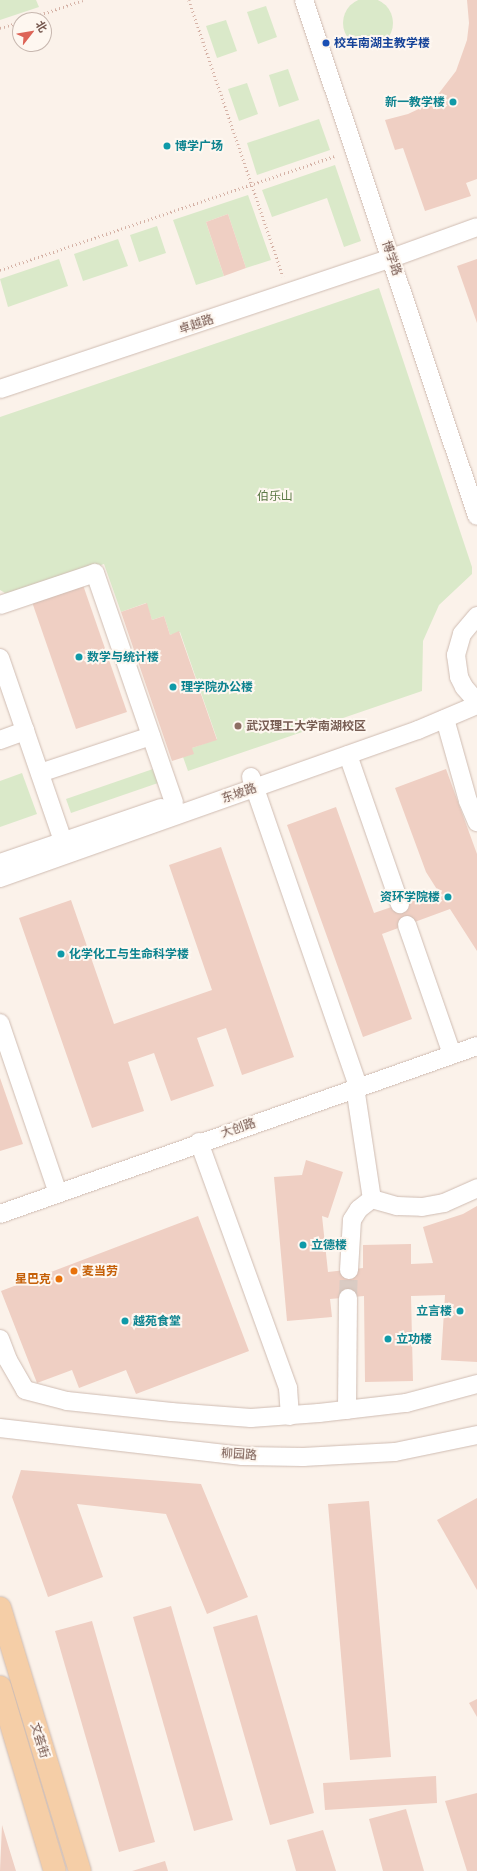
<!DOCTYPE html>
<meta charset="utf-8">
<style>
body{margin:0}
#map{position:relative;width:477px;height:1871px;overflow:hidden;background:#fbf2ea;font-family:Barlow,"Noto Sans SC",sans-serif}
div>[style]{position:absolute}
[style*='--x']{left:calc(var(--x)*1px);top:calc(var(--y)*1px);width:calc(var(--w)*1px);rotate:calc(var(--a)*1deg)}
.green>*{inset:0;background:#dae9c9}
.round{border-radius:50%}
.building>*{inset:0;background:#efcfc3}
.minor-tunnel>*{height:18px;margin-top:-9px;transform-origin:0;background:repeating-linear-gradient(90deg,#dacbc3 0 18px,transparent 0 27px)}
.path>*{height:2.5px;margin-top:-1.25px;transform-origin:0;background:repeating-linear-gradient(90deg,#d5b2a6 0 1px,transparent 0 4px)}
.roads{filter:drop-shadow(0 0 1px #cfbcb2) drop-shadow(0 0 1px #cfbcb2)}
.minor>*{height:18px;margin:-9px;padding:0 9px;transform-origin:9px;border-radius:9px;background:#fff}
.major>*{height:22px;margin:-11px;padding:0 11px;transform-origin:11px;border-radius:11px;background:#f5cea7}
.dots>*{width:11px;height:11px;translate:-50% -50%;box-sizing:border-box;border:2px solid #fef7f0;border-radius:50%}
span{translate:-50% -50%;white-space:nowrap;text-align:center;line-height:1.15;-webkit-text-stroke:4px #fef7f0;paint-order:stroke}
.transit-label{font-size:12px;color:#164399;font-weight:700}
.left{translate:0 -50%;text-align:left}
.culture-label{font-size:12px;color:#0d838f;font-weight:700}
.right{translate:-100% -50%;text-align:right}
.street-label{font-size:12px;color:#75574e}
.park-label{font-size:12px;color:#5d7a47}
.education-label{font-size:12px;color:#785e54;font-weight:700}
.food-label{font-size:12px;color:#c56008;font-weight:700}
.north{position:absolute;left:12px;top:12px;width:40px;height:40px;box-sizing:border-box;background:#fef7f0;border:1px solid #c7b7af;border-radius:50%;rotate:59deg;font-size:11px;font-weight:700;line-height:16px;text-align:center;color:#75574e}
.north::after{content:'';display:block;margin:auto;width:14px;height:18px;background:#dd6457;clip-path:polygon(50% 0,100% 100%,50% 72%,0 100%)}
</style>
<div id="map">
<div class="green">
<div class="round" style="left:343px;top:-2px;width:50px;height:50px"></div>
<div style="clip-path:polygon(0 0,36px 0,39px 7px,0 20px)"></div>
<div style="clip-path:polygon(266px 6px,277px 37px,258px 44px,247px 12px)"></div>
<div style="clip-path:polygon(226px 20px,237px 51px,217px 58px,206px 26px)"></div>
<div style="clip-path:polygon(288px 69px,299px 100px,279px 107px,269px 75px)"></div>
<div style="clip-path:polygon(247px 83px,258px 114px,239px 121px,228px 89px)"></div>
<div style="clip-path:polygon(319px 119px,330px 150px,257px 175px,247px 143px)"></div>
<div style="clip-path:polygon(335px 165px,361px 241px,344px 247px,327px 198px,272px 217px,262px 190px)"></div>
<div style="clip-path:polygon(248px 195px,271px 260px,246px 268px,228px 214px,206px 222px,224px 276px,196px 285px,173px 220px)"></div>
<div style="clip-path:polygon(157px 226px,166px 253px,139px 262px,130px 235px)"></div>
<div style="clip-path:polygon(118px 239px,128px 266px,83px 281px,74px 254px)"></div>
<div style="clip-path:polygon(59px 259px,68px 286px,8px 307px,0 279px)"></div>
<div style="clip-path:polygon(379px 288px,472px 567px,472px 574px,439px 605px,423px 641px,422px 691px,188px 771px,183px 757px,192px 748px,217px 739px,180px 632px,170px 635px,164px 616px,152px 620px,146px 603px,121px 612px,104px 564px,10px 596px,0 590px,0 417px)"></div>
<div style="clip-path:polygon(153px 769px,158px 783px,71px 813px,66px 799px)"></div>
<div style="clip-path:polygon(22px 773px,37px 814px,0 827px,0 781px)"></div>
</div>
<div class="building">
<div style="clip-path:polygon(467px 0,477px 0,477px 179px,466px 183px,471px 196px,425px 211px,403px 148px,395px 150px,385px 120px,408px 114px,423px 107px,436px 97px,456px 71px,467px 40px,469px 23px)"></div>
<div style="clip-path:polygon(228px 214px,246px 268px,224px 276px,206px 222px)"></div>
<div style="clip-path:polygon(477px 259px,477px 323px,457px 266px)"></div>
<div style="clip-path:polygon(83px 585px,127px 712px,76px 729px,32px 602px)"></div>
<div style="clip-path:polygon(147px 603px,152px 620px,164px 616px,170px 635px,179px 631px,217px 740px,192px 748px,194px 754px,172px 761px,121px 612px)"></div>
<div style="clip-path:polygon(446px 769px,477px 854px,477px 951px,450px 909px,382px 934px,412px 1019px,363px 1037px,287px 825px,336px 807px,374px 913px,438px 891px,426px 872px,395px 788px)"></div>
<div style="clip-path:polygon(221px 847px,294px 1057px,242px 1075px,226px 1028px,197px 1038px,214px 1086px,171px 1101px,154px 1053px,128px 1062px,144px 1111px,92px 1128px,19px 918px,71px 900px,114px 1024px,212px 990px,169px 865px)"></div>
<div style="clip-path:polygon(0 1078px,23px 1144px,0 1151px)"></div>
<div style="clip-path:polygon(306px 1160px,343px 1172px,328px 1218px,322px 1216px,328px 1272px,363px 1268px,363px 1245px,411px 1244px,411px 1264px,433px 1263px,423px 1227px,463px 1214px,477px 1206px,477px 1362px,441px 1360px,445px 1295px,411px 1296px,413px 1381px,365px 1382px,364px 1296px,330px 1299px,332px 1317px,287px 1321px,274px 1177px,302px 1175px)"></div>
<div style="clip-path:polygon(198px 1216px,249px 1351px,136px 1394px,126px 1370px,79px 1388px,72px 1370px,37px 1383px,1px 1291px)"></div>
<div style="clip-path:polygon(21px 1470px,201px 1484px,248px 1597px,207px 1614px,166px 1514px,77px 1504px,103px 1577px,48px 1597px,12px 1497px)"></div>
<div style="clip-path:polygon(477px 1498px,477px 1590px,437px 1520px)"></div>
<div style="clip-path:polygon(369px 1501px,391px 1757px,350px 1760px,328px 1504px)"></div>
<div style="clip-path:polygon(171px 1606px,233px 1820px,194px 1831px,133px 1617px)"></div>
<div style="clip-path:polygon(257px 1615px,314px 1813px,270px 1825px,213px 1627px)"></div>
<div style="clip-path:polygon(92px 1621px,155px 1842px,119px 1852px,55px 1631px)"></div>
<div style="clip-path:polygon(477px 1699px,477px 1717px,469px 1703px)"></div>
<div style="clip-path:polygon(436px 1776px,437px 1803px,325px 1810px,323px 1783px)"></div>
<div style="clip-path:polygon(477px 1793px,477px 1871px,467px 1871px,445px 1801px)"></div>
<div style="clip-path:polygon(406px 1809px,424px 1871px,383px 1871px,369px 1819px)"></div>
<div style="clip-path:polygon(2px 1825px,8px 1845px,16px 1871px,0 1871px)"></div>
<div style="clip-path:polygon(323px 1830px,336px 1871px,296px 1871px,287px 1840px)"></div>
<div style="clip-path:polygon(165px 1861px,168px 1871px,132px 1871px)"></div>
</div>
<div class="minor-tunnel">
<div style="--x:348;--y:1298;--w:28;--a:-88"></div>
</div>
<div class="path">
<div style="--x:189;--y:0;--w:292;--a:71.2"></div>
<div style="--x:25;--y:20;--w:61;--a:-19"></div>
<div style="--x:0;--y:28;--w:21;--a:-17"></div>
<div style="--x:0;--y:270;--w:353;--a:-18.8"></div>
</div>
<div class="roads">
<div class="minor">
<div style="--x:304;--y:0;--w:544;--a:71.47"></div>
<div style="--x:0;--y:389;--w:413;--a:-18.5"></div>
<div style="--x:392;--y:258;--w:90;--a:-20"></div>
<div style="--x:0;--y:605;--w:100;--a:-18.6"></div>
<div style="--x:95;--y:573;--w:243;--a:71"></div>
<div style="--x:477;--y:616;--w:23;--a:130"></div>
<div style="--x:462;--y:634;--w:22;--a:106"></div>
<div style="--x:456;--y:655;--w:22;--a:82"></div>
<div style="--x:459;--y:677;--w:11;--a:63"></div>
<div style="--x:464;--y:687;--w:20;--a:49"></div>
<div style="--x:0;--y:658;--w:194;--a:71"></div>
<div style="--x:445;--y:719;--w:85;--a:74.3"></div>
<div style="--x:468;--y:801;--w:23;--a:67"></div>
<div style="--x:0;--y:740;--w:27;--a:-20"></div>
<div style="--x:348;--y:755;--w:158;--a:70.8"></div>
<div style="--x:40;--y:773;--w:117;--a:-18.4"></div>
<div style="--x:251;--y:777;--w:327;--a:70.9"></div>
<div style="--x:0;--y:863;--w:170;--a:-18.9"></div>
<div style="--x:0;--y:878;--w:443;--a:-19.5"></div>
<div style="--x:418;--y:730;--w:64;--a:-23"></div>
<div style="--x:407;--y:925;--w:137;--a:70.8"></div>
<div style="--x:0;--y:1023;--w:180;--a:71.2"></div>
<div style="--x:355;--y:1087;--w:113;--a:81.4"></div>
<div style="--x:199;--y:1142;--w:262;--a:70.1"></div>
<div style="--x:288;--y:1388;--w:28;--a:86"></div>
<div style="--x:372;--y:1199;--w:26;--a:16"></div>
<div style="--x:397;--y:1206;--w:25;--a:2"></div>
<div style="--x:422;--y:1207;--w:22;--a:-10"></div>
<div style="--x:444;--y:1203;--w:36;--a:-24"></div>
<div style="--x:0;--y:1214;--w:506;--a:-19.4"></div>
<div style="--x:349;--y:1270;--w:50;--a:-86.6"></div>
<div style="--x:352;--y:1220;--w:13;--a:-58"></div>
<div style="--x:359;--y:1209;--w:16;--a:-38"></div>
<div style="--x:0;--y:1339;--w:22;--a:69"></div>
<div style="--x:8;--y:1360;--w:34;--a:60"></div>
<div style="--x:25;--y:1390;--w:43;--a:14.7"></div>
<div style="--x:67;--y:1401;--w:105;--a:6"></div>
<div style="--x:171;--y:1412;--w:80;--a:4.3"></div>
<div style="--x:251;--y:1418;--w:68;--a:-4.2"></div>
<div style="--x:319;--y:1413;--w:88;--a:-6.6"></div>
<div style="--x:406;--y:1403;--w:73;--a:-15"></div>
<div style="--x:347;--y:1410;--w:112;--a:-89.5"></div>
<div style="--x:0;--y:1428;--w:244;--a:6.6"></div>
<div style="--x:242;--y:1456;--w:61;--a:0.9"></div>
<div style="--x:303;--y:1457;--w:92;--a:-3.1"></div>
<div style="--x:395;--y:1452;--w:84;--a:-11.7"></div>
</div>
<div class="major">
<div style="--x:0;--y:1608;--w:275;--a:73.1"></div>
<div style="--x:0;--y:1687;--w:192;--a:73.4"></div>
</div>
</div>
<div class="dots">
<div style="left:326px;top:43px;background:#1a4fb4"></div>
<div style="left:453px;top:102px;background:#0f9aa8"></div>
<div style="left:167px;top:146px;background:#0f9aa8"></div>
<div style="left:79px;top:657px;background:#0f9aa8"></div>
<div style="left:173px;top:687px;background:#0f9aa8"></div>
<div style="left:238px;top:726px;background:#8d6e63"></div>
<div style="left:448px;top:897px;background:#0f9aa8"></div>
<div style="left:61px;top:954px;background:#0f9aa8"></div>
<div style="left:303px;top:1245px;background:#0f9aa8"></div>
<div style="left:74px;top:1271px;background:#e8710a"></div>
<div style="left:59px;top:1279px;background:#e8710a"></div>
<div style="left:460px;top:1311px;background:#0f9aa8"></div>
<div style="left:125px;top:1321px;background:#0f9aa8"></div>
<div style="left:388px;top:1339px;background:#0f9aa8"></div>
</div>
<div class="transit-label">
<span class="left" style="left:334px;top:43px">校车南湖主教学楼</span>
</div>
<div class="culture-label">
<span class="right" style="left:445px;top:102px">新一教学楼</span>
<span class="left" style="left:175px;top:146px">博学广场</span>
<span class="left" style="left:87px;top:657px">数学与统计楼</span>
<span class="left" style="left:181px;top:687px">理学院办公楼</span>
<span class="right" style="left:440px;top:897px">资环学院楼</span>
<span class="left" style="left:69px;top:954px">化学化工与生命科学楼</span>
<span class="left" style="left:311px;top:1245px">立德楼</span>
<span class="right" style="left:452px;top:1311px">立言楼</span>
<span class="left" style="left:133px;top:1321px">越苑食堂</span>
<span class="left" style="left:396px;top:1339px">立功楼</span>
</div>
<div class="street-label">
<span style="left:392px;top:258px;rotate:71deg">博学路</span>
<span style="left:196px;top:324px;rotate:-18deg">卓越路</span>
<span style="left:239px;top:793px;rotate:-19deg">东坡路</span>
<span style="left:238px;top:1128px;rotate:-19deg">大创路</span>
<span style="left:239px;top:1454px;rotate:4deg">柳园路</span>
<span style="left:40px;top:1740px;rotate:73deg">文荟街</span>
</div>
<div class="park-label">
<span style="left:275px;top:496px">伯乐山</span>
</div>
<div class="education-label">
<span class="left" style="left:246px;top:726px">武汉理工大学南湖校区</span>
</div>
<div class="food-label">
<span class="left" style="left:82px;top:1271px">麦当劳</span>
<span class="right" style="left:51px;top:1279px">星巴克</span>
</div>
<div class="north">北</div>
</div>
